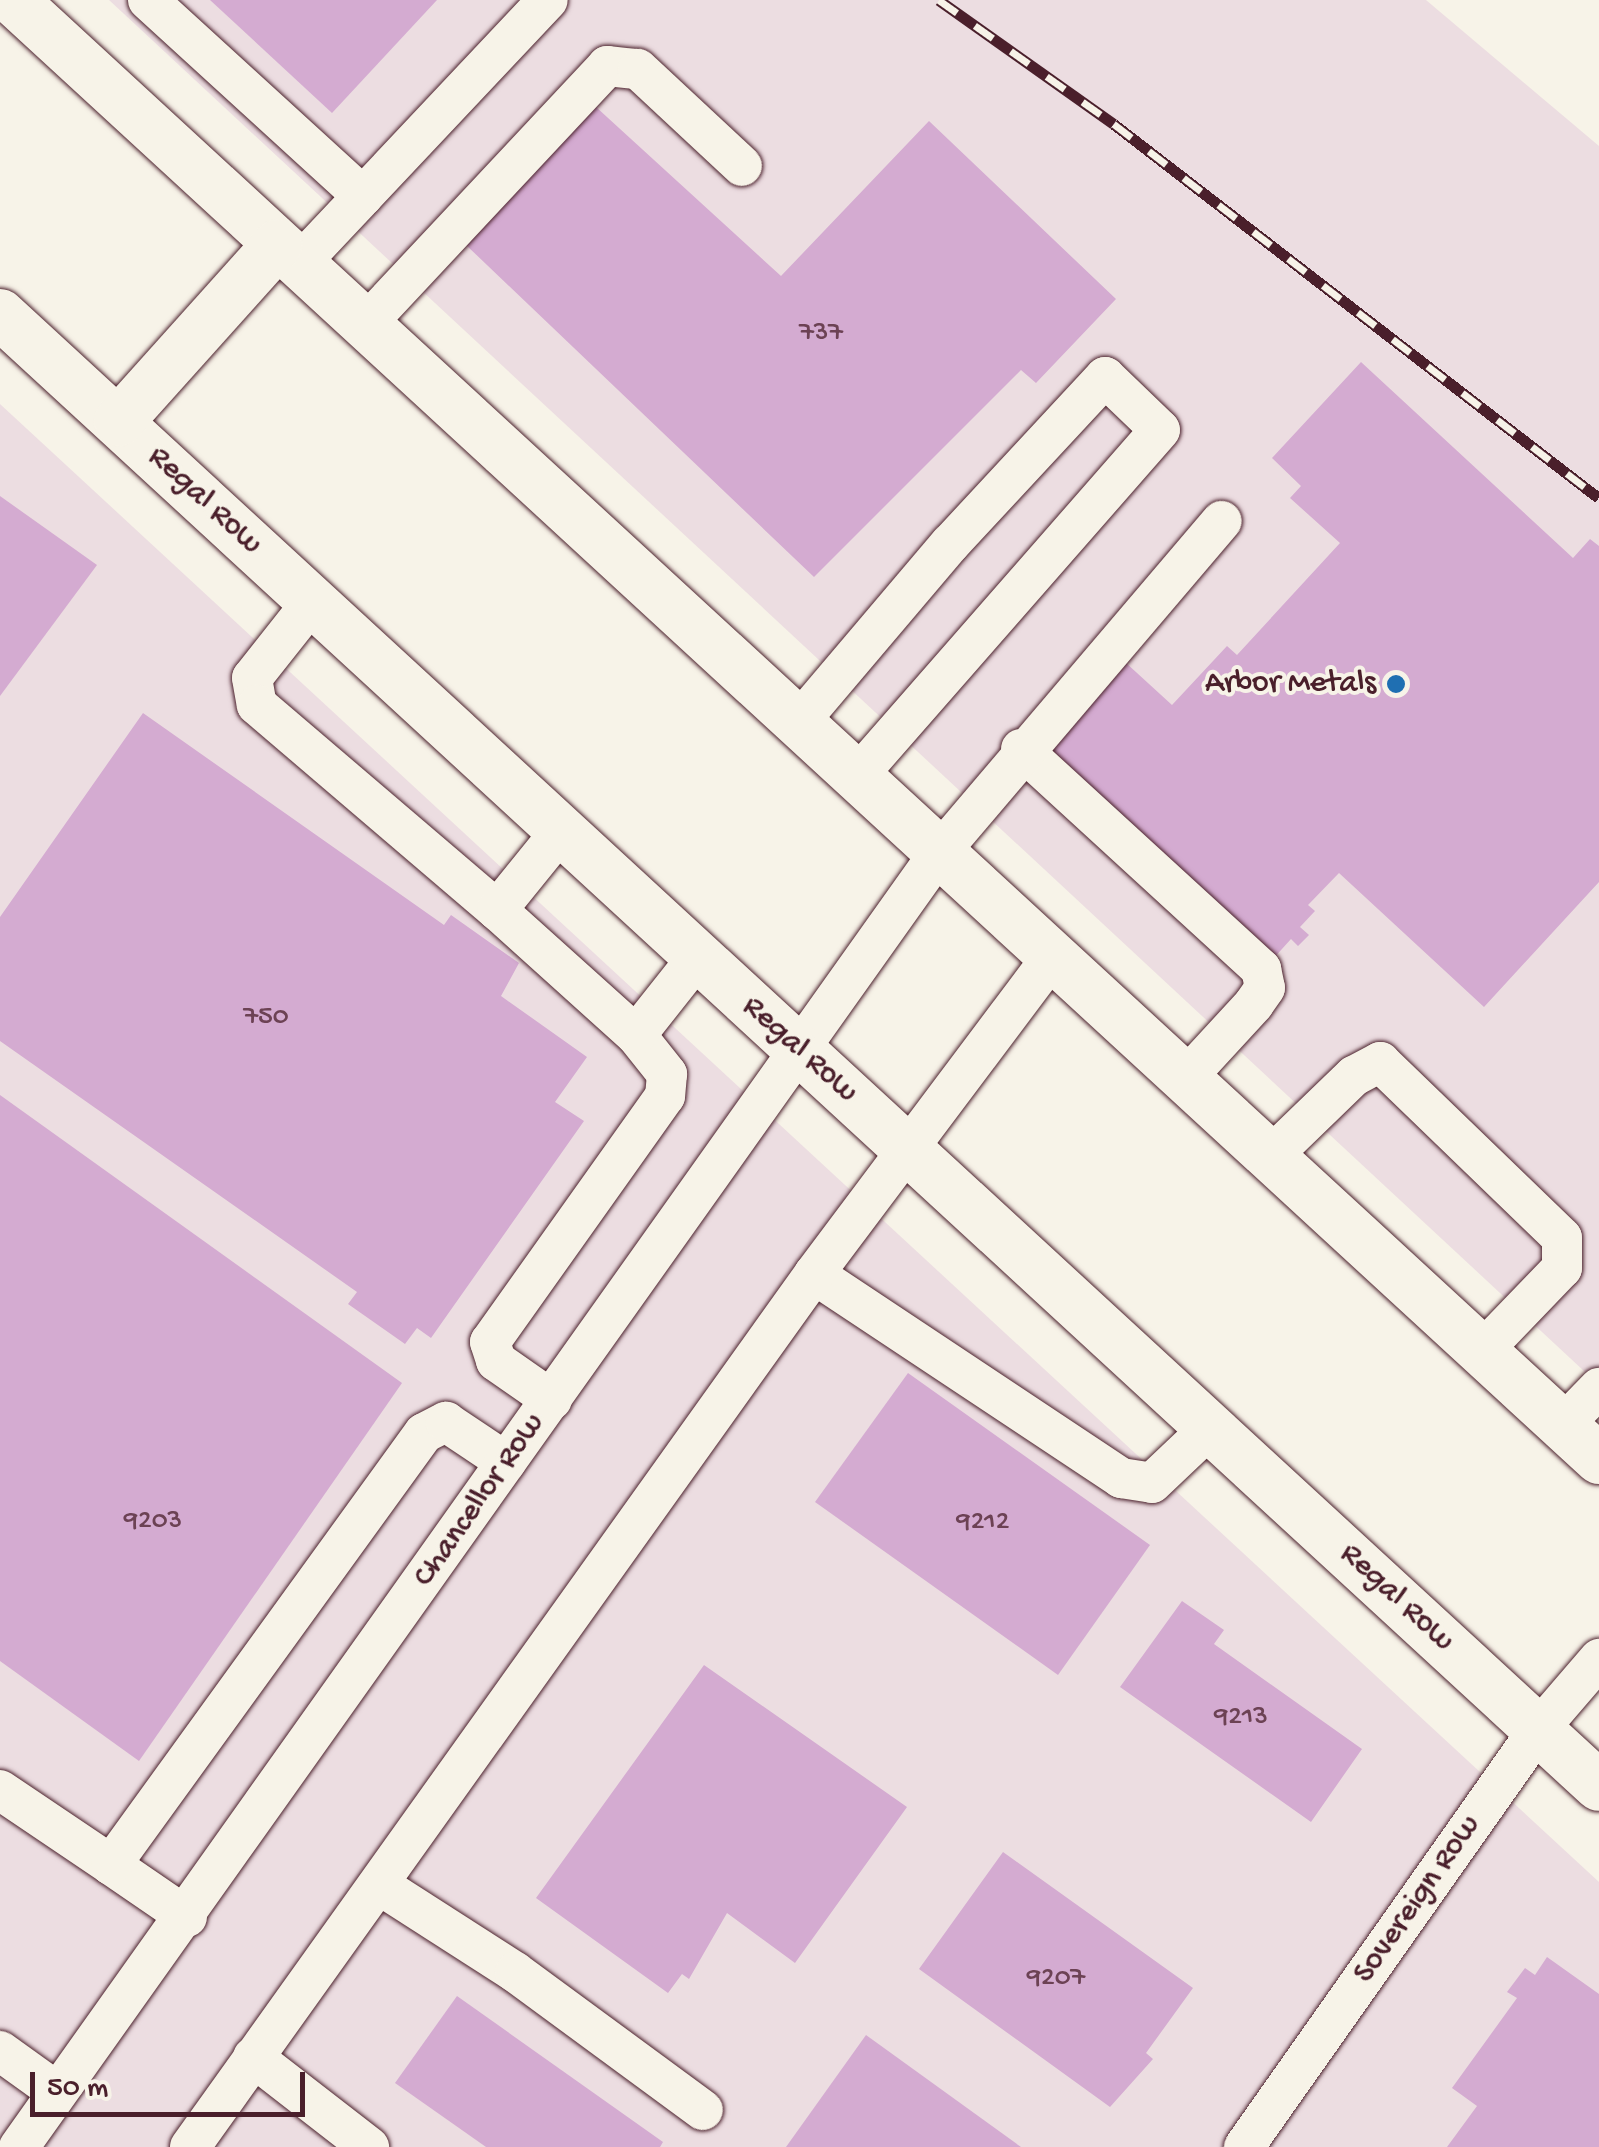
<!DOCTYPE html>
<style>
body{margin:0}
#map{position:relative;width:1599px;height:2147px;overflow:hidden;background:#f7f3e8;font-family:"Gochi Hand",sans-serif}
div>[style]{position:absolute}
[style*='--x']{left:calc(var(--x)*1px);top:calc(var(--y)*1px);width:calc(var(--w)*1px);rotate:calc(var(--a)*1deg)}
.built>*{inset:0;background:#ecdde1}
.building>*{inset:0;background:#d4abd1}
.roads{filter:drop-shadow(0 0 2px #4a1f2b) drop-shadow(0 0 2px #4a1f2b)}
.minor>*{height:40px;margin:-20px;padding:0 20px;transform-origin:20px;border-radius:20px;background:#f7f3e8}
.major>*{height:50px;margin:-25px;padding:0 25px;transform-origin:25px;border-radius:25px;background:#f7f3e8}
.rail>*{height:11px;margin-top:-5.5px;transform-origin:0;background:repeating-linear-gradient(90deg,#f7f3e8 0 22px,#4a1f2b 0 44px);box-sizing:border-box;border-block:2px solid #4a1f2b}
.dots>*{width:28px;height:28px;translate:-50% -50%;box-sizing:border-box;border:5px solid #f7f3e8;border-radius:50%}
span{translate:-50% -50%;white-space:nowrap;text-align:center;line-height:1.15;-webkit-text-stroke:8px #f7f3e8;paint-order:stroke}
.number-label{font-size:28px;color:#6c4254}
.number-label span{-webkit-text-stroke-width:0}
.street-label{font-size:32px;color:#4a1f2b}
.poi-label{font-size:32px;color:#4a1f2b}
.right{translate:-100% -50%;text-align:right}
.scale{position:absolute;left:30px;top:2072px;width:275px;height:45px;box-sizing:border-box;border:5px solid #4a1f2b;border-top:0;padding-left:12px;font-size:30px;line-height:35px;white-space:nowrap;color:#4a1f2b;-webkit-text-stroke:8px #f7f3e8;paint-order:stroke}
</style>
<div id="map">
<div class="built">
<div style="clip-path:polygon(109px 0,1426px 0,1599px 146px,1599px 1385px)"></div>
<div style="clip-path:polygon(0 404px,1599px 1882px,1599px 2147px,0 2147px)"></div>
</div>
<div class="building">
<div style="clip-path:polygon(210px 0,437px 0,332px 113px)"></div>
<div style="clip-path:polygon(596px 107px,781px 276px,929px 121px,1116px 299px,1036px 383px,1021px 370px,814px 577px,465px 244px)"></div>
<div style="clip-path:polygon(1361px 362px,1573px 558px,1590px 539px,1599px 546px,1599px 882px,1484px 1007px,1339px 873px,1308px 905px,1315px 911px,1300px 927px,1309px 935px,1298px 946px,1291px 939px,1272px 960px,1045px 750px,1125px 662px,1172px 705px,1227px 646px,1237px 655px,1340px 543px,1290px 498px,1301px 486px,1272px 458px)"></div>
<div style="clip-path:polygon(0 496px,97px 565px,0 696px)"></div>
<div style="clip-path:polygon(143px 713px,444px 925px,451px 915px,519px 963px,501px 996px,587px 1057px,555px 1102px,584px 1121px,431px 1338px,417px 1328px,405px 1344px,348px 1304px,357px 1292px,0 1041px,0 917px)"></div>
<div style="clip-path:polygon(0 1095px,402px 1383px,139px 1761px,0 1661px)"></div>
<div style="clip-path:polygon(908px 1373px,1150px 1545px,1058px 1675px,815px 1502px)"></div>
<div style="clip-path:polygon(1182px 1601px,1224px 1630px,1214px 1644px,1362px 1749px,1311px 1822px,1120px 1687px)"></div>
<div style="clip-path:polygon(704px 1665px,907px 1807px,795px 1963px,727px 1913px,689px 1979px,682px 1974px,668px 1993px,536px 1898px)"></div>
<div style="clip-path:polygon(1003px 1852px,1193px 1988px,1146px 2053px,1153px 2059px,1110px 2107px,919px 1969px)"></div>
<div style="clip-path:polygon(1547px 1957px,1599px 1994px,1599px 2147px,1447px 2147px,1477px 2106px,1452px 2088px,1517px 1998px,1507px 1992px,1525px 1968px,1535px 1975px)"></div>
<div style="clip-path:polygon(457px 1996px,663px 2142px,660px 2147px,486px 2147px,395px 2083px)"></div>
<div style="clip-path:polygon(866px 2035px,1021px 2147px,786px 2147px)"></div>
</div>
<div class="roads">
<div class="minor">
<div style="--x:148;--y:0;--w:291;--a:42.4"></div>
<div style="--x:298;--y:265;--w:364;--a:-46.7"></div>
<div style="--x:364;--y:326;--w:356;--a:-46.9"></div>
<div style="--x:607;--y:66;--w:31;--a:6"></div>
<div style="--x:638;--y:69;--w:142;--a:43"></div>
<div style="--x:313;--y:601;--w:98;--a:128.4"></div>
<div style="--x:252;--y:678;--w:27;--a:80"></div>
<div style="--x:257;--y:705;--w:316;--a:40.5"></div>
<div style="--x:497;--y:910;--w:187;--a:42"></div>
<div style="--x:636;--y:1035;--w:50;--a:51.5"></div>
<div style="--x:667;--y:1074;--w:22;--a:95"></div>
<div style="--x:665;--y:1096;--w:302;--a:125.4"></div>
<div style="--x:490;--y:1342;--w:20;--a:72"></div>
<div style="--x:496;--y:1361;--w:68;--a:34.9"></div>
<div style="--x:798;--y:723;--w:235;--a:-49.7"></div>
<div style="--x:950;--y:544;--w:228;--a:-47.1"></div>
<div style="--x:1105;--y:377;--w:76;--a:43.9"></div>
<div style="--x:1160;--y:430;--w:461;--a:131.2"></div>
<div style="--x:1021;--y:749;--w:326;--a:42.5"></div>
<div style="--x:1261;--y:969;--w:19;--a:78"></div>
<div style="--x:1265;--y:988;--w:19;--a:125"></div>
<div style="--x:1254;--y:1004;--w:102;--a:132.6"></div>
<div style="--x:497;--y:910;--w:102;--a:-51"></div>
<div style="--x:636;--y:1035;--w:98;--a:-51.6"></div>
<div style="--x:1270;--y:1157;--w:117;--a:-44"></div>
<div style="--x:1354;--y:1076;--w:30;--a:-28"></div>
<div style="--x:1380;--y:1062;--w:253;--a:44"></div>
<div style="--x:1562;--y:1238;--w:30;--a:90"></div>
<div style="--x:1562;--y:1268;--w:115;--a:133.9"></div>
<div style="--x:814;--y:1274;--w:369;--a:33.6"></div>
<div style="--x:1121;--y:1478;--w:31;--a:9"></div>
<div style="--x:1152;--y:1483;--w:81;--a:-43.5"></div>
<div style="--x:1563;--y:1425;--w:52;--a:-45.8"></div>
<div style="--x:0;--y:1790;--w:134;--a:34"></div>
<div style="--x:381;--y:1886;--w:159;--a:32.7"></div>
<div style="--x:515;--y:1972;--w:233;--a:36.3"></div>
<div style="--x:187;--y:1917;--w:92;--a:-145.6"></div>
<div style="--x:111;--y:1865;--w:533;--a:-54.08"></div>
<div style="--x:424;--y:1433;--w:25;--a:-27"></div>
<div style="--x:446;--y:1422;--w:72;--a:33.7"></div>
<div style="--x:0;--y:2051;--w:70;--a:35.7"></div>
<div style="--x:253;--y:2057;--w:147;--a:37.8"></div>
<div style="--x:19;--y:2147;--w:1588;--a:-54.59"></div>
<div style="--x:939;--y:853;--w:436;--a:-49.6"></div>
<div style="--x:190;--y:2147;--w:1073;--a:-54.44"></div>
<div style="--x:814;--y:1274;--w:396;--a:-53.1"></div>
<div style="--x:1244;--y:2147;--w:510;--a:-54.81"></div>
<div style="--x:1538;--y:1730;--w:94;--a:-49.3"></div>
</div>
<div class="major">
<div style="--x:13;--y:0;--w:2155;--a:42.61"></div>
<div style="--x:0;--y:314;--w:2173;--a:42.63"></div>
<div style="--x:119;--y:421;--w:237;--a:-48.1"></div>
</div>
</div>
<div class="rail">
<div style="--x:939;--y:0;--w:214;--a:35.3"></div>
<div style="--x:1114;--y:124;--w:612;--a:37.64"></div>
</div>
<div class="dots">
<div style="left:1396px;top:684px;background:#1f6fb2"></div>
</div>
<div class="number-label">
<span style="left:821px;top:334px">737</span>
<span style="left:266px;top:1018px">750</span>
<span style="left:153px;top:1522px">9203</span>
<span style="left:983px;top:1523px">9212</span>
<span style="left:1241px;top:1718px">9213</span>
<span style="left:1056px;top:1979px">9207</span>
</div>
<div class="street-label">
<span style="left:204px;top:501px;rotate:43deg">Regal Row</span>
<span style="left:799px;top:1050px;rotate:42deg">Regal Row</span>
<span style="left:480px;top:1501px;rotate:-55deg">Chancellor Row</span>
<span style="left:1396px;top:1598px;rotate:43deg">Regal Row</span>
<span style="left:1418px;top:1900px;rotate:-55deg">Sovereign Row</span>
</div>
<div class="poi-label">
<span class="right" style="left:1376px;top:684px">Arbor Metals</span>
</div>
<div class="scale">50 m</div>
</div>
